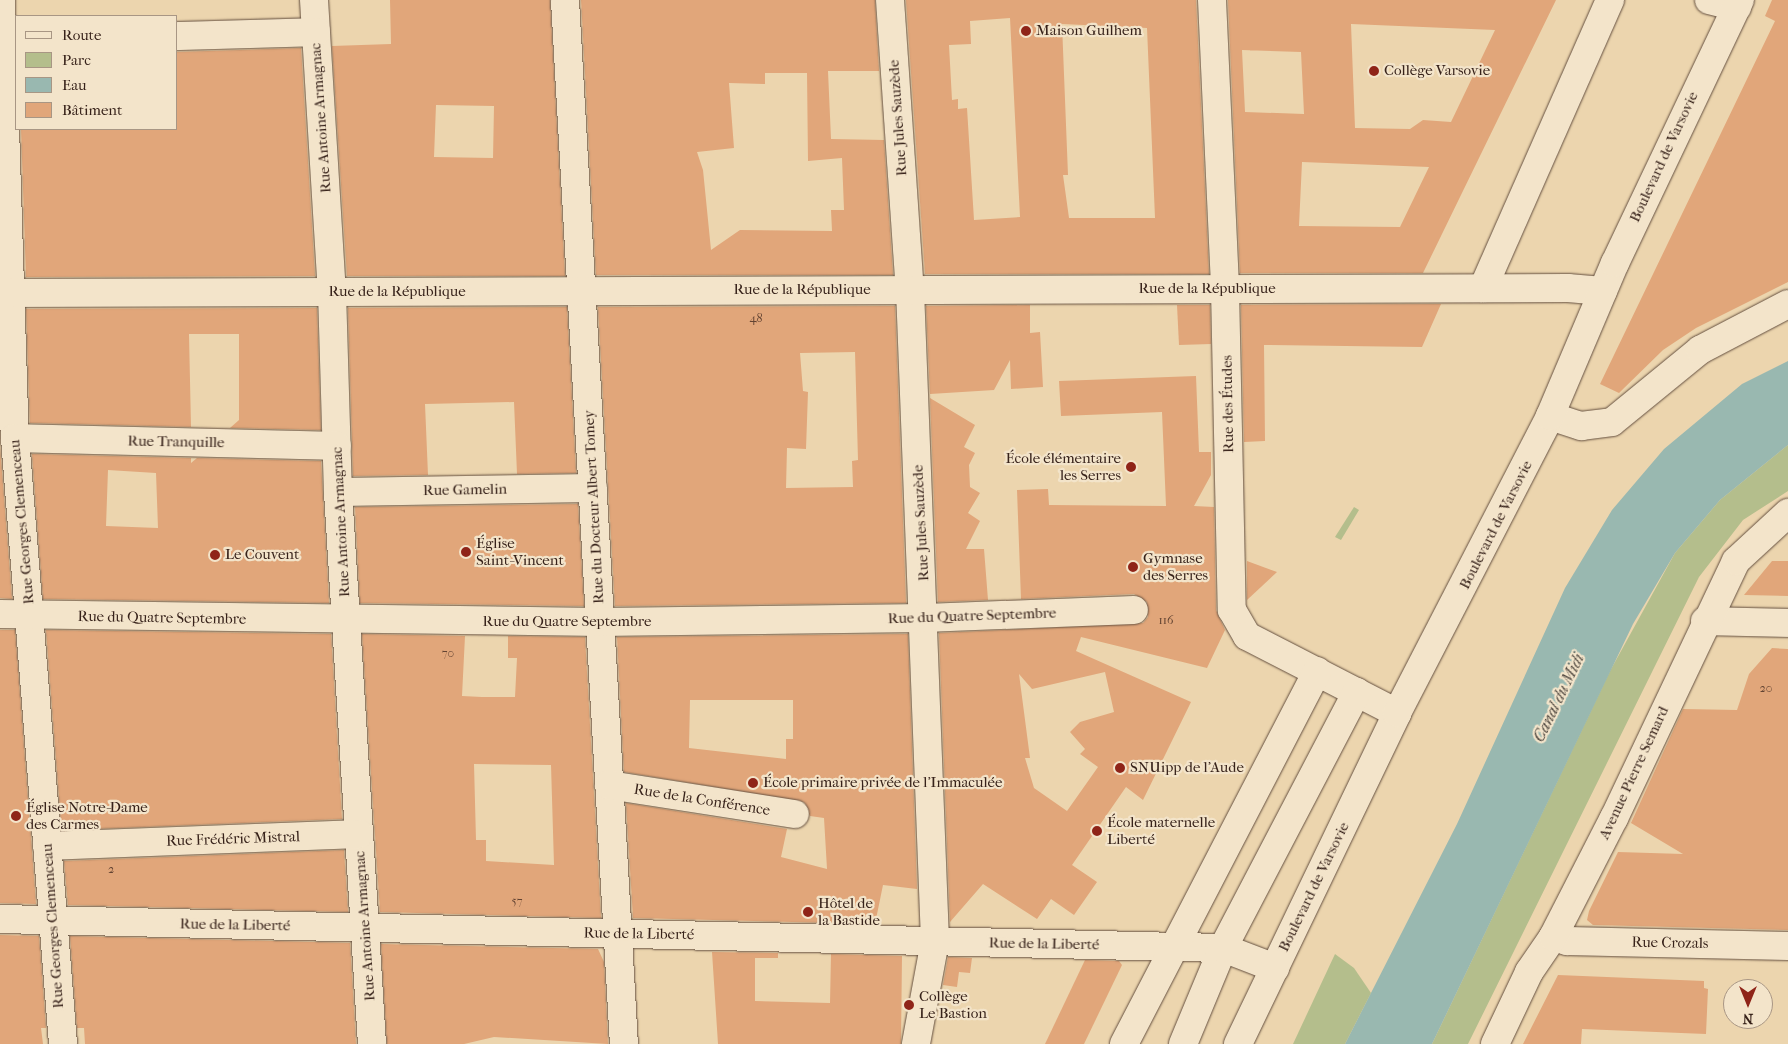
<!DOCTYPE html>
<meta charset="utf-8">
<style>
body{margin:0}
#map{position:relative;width:1788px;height:1044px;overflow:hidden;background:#ecd5ae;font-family:"IM FELL French Canon",serif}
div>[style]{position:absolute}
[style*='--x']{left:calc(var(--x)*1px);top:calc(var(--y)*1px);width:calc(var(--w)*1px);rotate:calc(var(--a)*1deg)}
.green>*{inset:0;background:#b4be8c}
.water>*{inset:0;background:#99b8b0}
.building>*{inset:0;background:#e1a67a}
.roads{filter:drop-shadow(0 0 1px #644f3f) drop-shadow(0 0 1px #644f3f)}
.minor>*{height:28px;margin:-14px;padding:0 14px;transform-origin:14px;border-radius:14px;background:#f3e4ca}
.dots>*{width:14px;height:14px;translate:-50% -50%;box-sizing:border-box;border:2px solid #f3e4ca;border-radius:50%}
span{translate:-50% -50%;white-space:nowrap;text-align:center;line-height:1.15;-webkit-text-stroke:4.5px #f3e4ca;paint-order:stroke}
.number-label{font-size:12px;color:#624332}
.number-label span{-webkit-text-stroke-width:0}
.poi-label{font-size:15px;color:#37221a}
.left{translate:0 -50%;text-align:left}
.right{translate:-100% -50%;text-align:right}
.street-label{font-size:15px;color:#37221a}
.water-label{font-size:16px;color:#504840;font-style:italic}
.legend{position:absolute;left:15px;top:15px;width:162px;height:115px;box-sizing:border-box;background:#f3e4ca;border:1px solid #a89684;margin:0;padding:6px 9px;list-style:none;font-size:15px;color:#37221a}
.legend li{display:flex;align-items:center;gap:10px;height:25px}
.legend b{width:25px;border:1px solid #a89684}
.north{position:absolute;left:1723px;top:979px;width:50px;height:50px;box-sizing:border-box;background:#f3e4ca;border:1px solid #a89684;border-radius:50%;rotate:180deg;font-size:14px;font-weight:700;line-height:20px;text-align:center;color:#37221a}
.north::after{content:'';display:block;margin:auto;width:18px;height:22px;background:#8f2418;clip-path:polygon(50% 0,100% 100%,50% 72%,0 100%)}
</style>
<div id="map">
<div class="green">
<div style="clip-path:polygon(1788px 445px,1788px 491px,1743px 520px,1699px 577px,1468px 1044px,1432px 1044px,1610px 671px,1675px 553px,1720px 500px)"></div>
<div style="clip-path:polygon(1354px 507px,1359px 510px,1341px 540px,1335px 537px)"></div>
<div style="clip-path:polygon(1335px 954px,1354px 968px,1371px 993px,1345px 1044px,1293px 1044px)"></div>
</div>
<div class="water">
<div style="clip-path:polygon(1788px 361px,1788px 445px,1720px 500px,1675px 553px,1633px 624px,1432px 1044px,1345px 1044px,1457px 824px,1565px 588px,1612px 510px,1664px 449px,1742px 384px)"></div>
</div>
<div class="building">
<div style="clip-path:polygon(evenodd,390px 0,550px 0,565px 276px,347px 276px,332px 46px,391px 44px,390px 0,436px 105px,494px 106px,493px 158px,434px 157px,436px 105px)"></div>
<div style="clip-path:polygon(evenodd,581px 0,875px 0,879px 71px,828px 71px,831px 139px,884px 140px,893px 275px,596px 275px,581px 0,765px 73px,807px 73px,808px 161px,842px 158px,844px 210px,831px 210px,832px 231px,740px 230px,711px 250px,703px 170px,697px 152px,734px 148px,729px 83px,765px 84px,765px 73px)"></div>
<div style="clip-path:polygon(evenodd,906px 0,1196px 0,1209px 274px,925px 274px,906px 0,1010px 18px,1020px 217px,974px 220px,967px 108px,958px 109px,958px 99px,952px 100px,949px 45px,971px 44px,970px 21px,1010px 18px,906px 0,1062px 24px,1147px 28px,1155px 218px,1069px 218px,1063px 175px,1068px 175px,1062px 24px)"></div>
<div style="clip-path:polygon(evenodd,1228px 0,1556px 0,1423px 273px,1240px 273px,1228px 0,1351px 24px,1495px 30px,1451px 122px,1423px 120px,1410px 129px,1355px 128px,1351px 24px,1228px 0,1242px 50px,1301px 52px,1304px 114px,1245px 112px,1242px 50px,1228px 0,1302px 162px,1429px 167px,1400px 227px,1299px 226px,1302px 162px)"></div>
<div style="clip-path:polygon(1772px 0,1788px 0,1788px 282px,1696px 328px,1663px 350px,1619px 393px,1600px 384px,1775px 21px,1765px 16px)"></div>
<div style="clip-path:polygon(301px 48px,315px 276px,26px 277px,21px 129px,176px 129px,176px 52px)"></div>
<div style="clip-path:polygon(1441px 304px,1422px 347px,1264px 345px,1265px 441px,1244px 442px,1241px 305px)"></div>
<div style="clip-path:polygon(1030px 305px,1030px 333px,1040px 332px,1043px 387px,1011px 389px,1010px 360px,994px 390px,930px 394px,926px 306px)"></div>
<div style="clip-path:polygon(1177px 305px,1210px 305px,1211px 344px,1179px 345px)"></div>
<div style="clip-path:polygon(evenodd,895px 306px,906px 603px,615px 606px,598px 307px,895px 306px,855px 352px,858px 460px,852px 461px,853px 487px,786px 488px,787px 448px,806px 449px,808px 392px,803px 391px,800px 353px,855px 352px)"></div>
<div style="clip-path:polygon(567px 307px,576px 473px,517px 474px,514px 402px,425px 404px,428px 475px,353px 476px,348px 308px)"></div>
<div style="clip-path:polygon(317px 308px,321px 430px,230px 428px,239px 420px,239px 334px,189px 334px,191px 427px,30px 423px,26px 309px)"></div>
<div style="clip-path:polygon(evenodd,1196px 376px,1199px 452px,1211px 452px,1211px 475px,1194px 506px,1214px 507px,1216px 610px,1225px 630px,1207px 668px,1081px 637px,1076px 651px,1191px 702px,1143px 800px,1126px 787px,1072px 865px,1097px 882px,1074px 915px,1051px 899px,1037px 919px,983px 884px,950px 922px,939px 633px,1143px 623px,1148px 617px,1147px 602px,1134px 594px,1021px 599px,1017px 490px,1048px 489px,1049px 505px,1166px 506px,1162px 412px,1061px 416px,1059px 381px,1196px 376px,1105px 672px,1114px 712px,1080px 722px,1070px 732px,1085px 749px,1080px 754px,1098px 767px,1067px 811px,1034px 788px,1025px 758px,1030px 758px,1019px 674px,1032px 689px,1105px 672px)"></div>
<div style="clip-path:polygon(930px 398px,975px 425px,964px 447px,975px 453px,969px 465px,970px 487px,980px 493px,968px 513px,980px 521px,966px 549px,984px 549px,988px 600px,938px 602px)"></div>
<div style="clip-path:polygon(0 447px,12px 599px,0 598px)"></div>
<div style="clip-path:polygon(evenodd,32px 454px,191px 458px,191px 463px,197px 458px,321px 461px,329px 603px,43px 599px,32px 454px,108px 470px,156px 473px,158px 528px,106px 526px,108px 470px)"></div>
<div style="clip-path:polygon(578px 504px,584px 606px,360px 603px,355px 507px)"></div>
<div style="clip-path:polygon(1247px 561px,1277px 572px,1247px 600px)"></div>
<div style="clip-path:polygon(1772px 561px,1788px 561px,1788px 596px,1744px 595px)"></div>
<div style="clip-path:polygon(0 630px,15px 630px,36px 904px,0 903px)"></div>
<div style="clip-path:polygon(46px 630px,331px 634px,342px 819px,69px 830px,61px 823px)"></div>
<div style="clip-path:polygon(evenodd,362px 634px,465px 636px,462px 696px,482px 697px,515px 697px,517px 658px,508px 658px,508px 636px,585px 637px,601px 918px,380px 912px,362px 634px,474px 764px,551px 765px,554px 865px,486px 861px,486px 840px,476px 840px,474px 764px)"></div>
<div style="clip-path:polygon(evenodd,908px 634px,917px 889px,883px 885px,875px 924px,633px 918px,626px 803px,787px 829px,781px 857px,827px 869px,824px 818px,810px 816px,804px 802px,624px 772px,617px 637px,908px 634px,690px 700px,793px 700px,793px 739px,786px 739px,786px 759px,689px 748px,690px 700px)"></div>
<div style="clip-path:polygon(1772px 648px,1788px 649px,1788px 930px,1593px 925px,1587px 920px,1589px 911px,1618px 852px,1683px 854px,1631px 823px,1683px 709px,1737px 710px,1749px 674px)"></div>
<div style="clip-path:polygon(344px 850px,348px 912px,68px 905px,64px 861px)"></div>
<div style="clip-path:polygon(0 935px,39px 936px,46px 1028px,41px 1028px,43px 1044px,0 1044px)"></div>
<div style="clip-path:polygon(70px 936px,350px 943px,356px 1044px,85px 1044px,84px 1028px,77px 1028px)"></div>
<div style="clip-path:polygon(381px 944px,598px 949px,604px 962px,608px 1044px,494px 1037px,464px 1044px,387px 1044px)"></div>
<div style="clip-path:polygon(712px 952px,778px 953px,778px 958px,755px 958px,755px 1001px,830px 1003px,831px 954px,902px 956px,901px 1044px,718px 1044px)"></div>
<div style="clip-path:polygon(948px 957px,972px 958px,970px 973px,959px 972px,957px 987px,943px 985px)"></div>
<div style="clip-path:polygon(1085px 960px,1119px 961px,1122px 965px,1084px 1044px,1045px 1044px)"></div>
<div style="clip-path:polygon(1558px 975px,1704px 981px,1704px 988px,1708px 989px,1706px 1034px,1582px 1029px,1581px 1044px,1523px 1044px)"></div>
</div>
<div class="roads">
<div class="minor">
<div style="--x:1;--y:0;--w:438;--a:88.2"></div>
<div style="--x:15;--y:438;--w:608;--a:85.47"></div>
<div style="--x:314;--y:0;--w:293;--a:86.5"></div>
<div style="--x:332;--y:292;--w:200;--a:88.3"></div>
<div style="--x:338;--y:492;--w:553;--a:86.48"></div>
<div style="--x:565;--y:0;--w:1046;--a:86.77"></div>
<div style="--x:890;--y:0;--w:291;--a:86.1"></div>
<div style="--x:910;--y:290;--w:651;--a:87.8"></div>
<div style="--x:935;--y:941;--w:105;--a:100.5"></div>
<div style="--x:1212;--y:0;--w:289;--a:87.4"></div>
<div style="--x:1225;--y:289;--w:321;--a:88.8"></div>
<div style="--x:1232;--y:610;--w:30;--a:60"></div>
<div style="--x:1247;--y:636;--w:169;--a:27.2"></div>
<div style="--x:1709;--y:0;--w:29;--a:14"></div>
<div style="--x:176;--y:36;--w:140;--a:-1.6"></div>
<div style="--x:1483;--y:288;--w:315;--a:-66.2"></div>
<div style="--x:0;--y:293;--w:1568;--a:-0.18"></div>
<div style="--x:1568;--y:288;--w:35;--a:5"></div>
<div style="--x:1550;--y:416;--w:33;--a:18"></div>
<div style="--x:1581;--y:426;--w:31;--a:-7"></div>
<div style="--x:1612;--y:422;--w:114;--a:-39.3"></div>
<div style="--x:1700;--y:350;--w:99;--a:-27.6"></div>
<div style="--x:15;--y:438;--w:322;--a:1.4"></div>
<div style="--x:338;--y:492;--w:255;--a:-0.9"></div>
<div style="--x:0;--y:614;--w:600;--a:0.76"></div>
<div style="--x:600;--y:622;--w:325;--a:-0.7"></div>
<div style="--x:925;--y:618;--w:209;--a:-2.2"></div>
<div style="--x:1705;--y:621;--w:83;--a:1.4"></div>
<div style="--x:609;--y:785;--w:188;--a:8.9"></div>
<div style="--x:47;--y:846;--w:312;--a:-2.2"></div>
<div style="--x:0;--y:919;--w:1223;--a:1.36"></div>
<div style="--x:1223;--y:948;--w:56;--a:21"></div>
<div style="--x:1553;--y:937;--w:15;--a:16"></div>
<div style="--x:1567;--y:941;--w:221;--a:1.3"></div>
<div style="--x:1124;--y:1044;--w:420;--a:-62.6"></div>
<div style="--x:1183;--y:1044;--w:104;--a:-67.4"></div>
<div style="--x:1223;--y:948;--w:289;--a:-62.4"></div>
<div style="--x:1238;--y:1044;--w:367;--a:-64.3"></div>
<div style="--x:1397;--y:713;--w:334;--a:-62.7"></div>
<div style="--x:1550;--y:416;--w:166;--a:-67"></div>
<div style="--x:1615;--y:263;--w:291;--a:-64.6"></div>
<div style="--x:1495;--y:1044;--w:80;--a:-64.7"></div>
<div style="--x:1529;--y:972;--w:42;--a:-55.6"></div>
<div style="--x:1553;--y:937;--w:134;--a:-62.9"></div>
<div style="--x:1614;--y:818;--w:284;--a:-64.6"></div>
<div style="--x:1736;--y:561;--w:71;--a:-42.7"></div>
</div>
</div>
<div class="dots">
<div style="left:1026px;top:31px;background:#8f2418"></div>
<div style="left:1374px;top:71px;background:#8f2418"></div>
<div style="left:1131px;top:467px;background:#8f2418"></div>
<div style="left:466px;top:552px;background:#8f2418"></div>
<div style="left:215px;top:555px;background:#8f2418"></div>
<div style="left:1133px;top:567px;background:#8f2418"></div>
<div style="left:1120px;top:768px;background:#8f2418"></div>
<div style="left:753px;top:783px;background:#8f2418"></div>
<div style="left:16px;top:816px;background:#8f2418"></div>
<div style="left:1097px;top:831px;background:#8f2418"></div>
<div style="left:808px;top:912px;background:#8f2418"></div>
<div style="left:909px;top:1005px;background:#8f2418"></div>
</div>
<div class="number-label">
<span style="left:756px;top:319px">48</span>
<span style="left:1166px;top:621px">116</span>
<span style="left:448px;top:654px">70</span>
<span style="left:1766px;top:689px">20</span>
<span style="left:111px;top:870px">2</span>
<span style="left:517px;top:902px">57</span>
</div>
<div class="poi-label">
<span class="left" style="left:1036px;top:31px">Maison Guilhem</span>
<span class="left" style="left:1384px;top:71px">Collège Varsovie</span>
<span class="right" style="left:1121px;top:467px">École élémentaire<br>les Serres</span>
<span class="left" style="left:476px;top:552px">Église<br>Saint-Vincent</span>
<span class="left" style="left:225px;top:555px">Le Couvent</span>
<span class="left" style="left:1143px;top:567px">Gymnase<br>des Serres</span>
<span class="left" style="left:1130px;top:768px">SNUipp de l'Aude</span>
<span class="left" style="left:763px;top:783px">École primaire privée de l'Immaculée</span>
<span class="left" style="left:26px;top:816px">Église Notre-Dame<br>des Carmes</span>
<span class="left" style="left:1107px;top:831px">École maternelle<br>Liberté</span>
<span class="left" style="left:818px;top:912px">Hôtel de<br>la Bastide</span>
<span class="left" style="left:919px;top:1005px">Collège<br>Le Bastion</span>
</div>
<div class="street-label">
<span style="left:321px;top:118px;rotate:-94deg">Rue Antoine Armagnac</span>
<span style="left:898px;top:118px;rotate:-94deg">Rue Jules Sauzède</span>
<span style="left:1664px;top:157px;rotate:-65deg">Boulevard de Varsovie</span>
<span style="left:1207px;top:289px">Rue de la République</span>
<span style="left:802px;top:290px">Rue de la République</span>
<span style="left:397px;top:292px">Rue de la République</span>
<span style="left:1228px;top:404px;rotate:-91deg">Rue des Études</span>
<span style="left:176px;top:442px;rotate:1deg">Rue Tranquille</span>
<span style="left:465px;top:490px;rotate:-1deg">Rue Gamelin</span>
<span style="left:594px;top:507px;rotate:-93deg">Rue du Docteur Albert Tomey</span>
<span style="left:22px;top:522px;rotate:-95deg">Rue Georges Clemenceau</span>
<span style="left:341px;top:522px;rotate:-93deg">Rue Antoine Armagnac</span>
<span style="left:921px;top:523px;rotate:-93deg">Rue Jules Sauzède</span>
<span style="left:1496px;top:525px;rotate:-63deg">Boulevard de Varsovie</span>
<span style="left:972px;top:616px;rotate:-2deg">Rue du Quatre Septembre</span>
<span style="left:162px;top:618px;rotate:1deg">Rue du Quatre Septembre</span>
<span style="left:567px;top:622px">Rue du Quatre Septembre</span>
<span style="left:1634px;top:773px;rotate:-65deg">Avenue Pierre Semard</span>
<span style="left:702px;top:800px;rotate:9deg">Rue de la Conférence</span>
<span style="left:233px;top:839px;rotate:-2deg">Rue Frédéric Mistral</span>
<span style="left:1314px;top:887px;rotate:-64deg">Boulevard de Varsovie</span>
<span style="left:235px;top:925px;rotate:1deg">Rue de la Liberté</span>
<span style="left:53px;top:926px;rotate:-94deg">Rue Georges Clemenceau</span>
<span style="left:365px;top:926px;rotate:-94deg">Rue Antoine Armagnac</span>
<span style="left:639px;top:934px;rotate:1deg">Rue de la Liberté</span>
<span style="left:1670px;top:943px;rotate:1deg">Rue Crozals</span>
<span style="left:1044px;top:944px;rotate:1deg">Rue de la Liberté</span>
</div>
<div class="water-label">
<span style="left:1559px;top:698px;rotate:-64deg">Canal du Midi</span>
</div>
<ul class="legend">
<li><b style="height:6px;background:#f3e4ca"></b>Route</li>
<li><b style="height:14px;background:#b4be8c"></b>Parc</li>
<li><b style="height:14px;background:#99b8b0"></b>Eau</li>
<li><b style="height:14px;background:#e1a67a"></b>Bâtiment</li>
</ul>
<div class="north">N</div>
</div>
